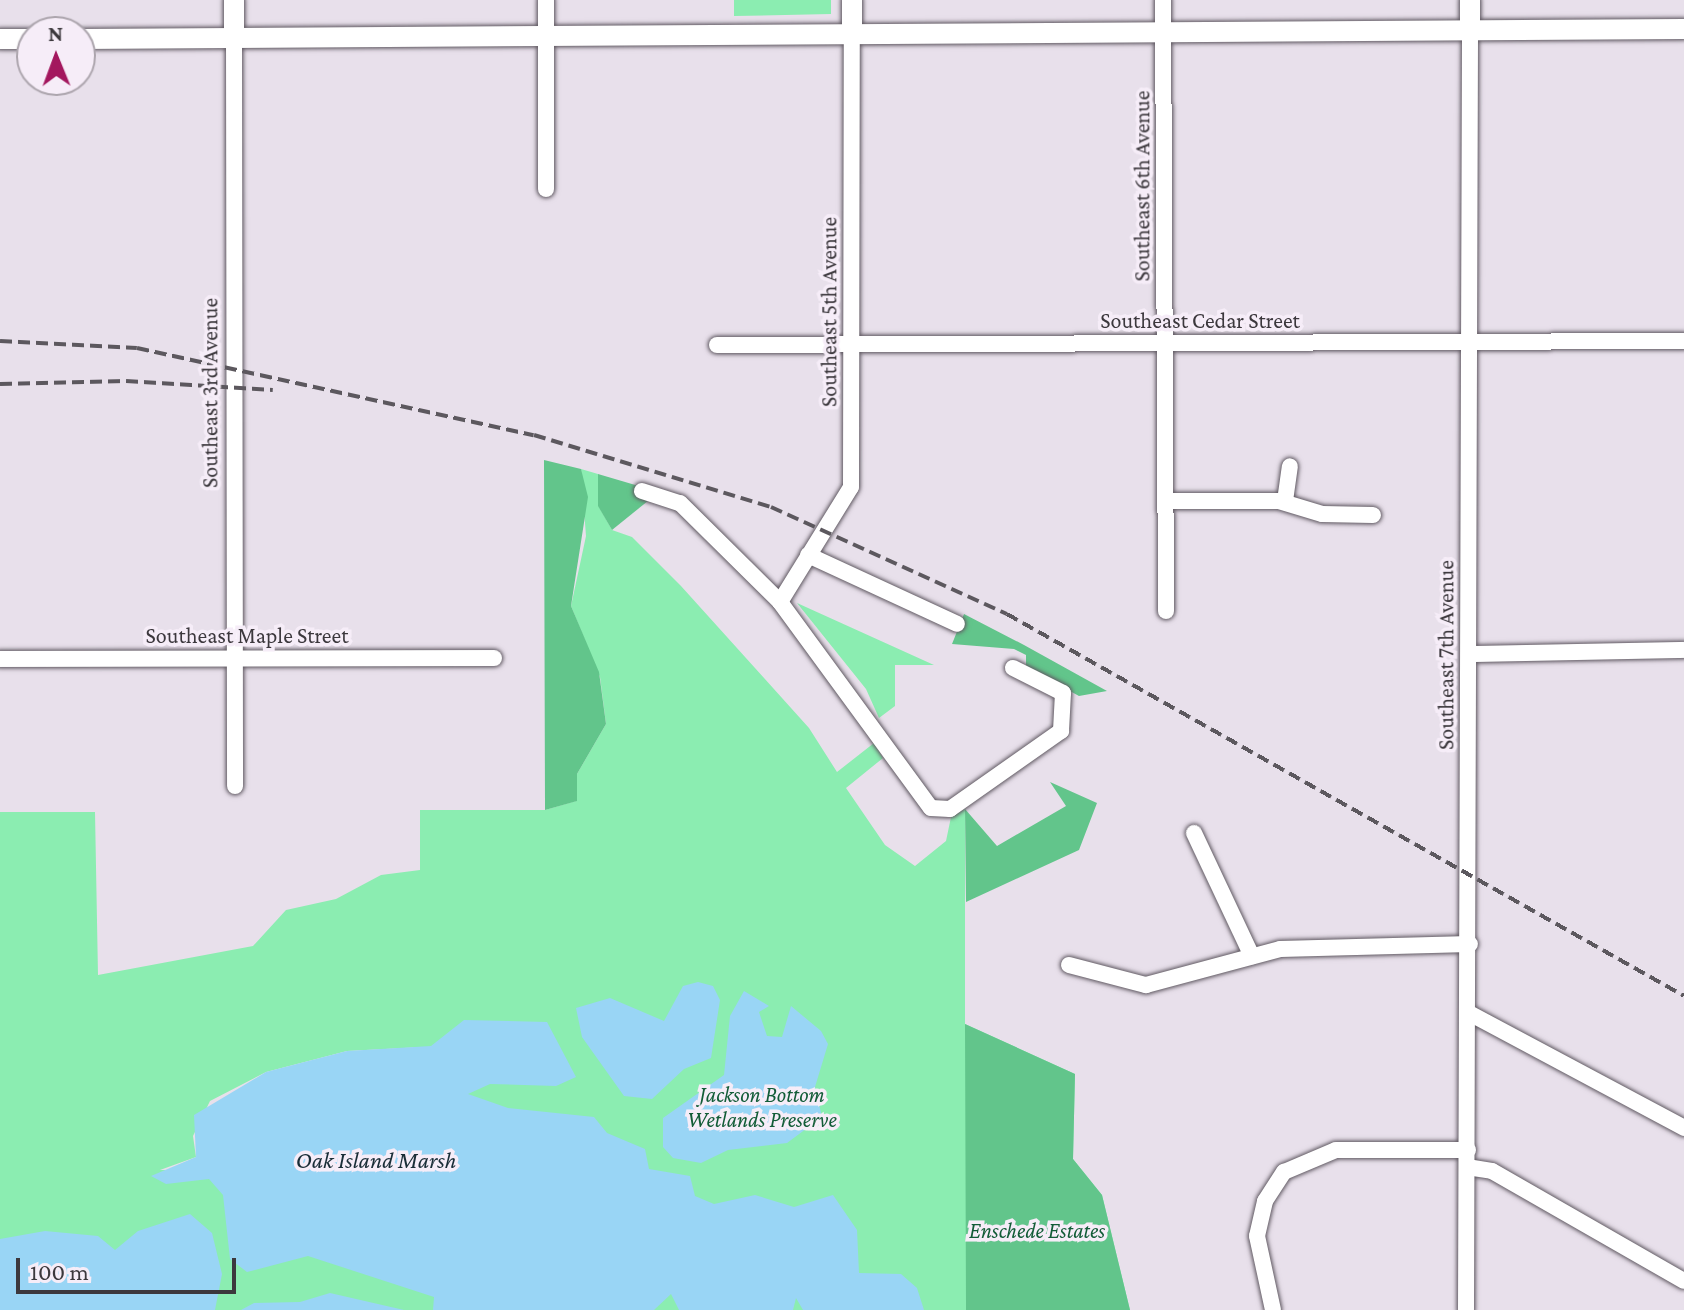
<!DOCTYPE html>
<style>
body{margin:0}
#map{position:relative;width:1684px;height:1310px;overflow:hidden;background:#e8e0eb;font-family:"Crimson Pro",serif}
div>[style]{position:absolute}
[style*='--x']{left:calc(var(--x)*1px);top:calc(var(--y)*1px);width:calc(var(--w)*1px);rotate:calc(var(--a)*1deg)}
.green>*{inset:0;background:#8bedb1}
.forest>*{inset:0;background:#62c58b}
.water>*{inset:0;background:#99d5f5}
.roads{filter:drop-shadow(0 0 2px #605962) drop-shadow(0 0 2px #605962)}
.minor>*{height:16px;margin:-8px;padding:0 8px;transform-origin:8px;border-radius:8px;background:#fff}
.tertiary>*{height:20px;margin:-10px;padding:0 10px;transform-origin:10px;border-radius:10px;background:#fff}
.rail>*{height:4px;margin-top:-2px;transform-origin:0;background:repeating-linear-gradient(90deg,#5c585e 0 12px,transparent 0 18px)}
span{translate:-50% -50%;white-space:nowrap;text-align:center;line-height:1.15;-webkit-text-stroke:7px #f6edf8;paint-order:stroke}
.street-label{font-size:22px;color:#3c383d}
.park-label{font-size:22px;color:#125c37;font-style:italic}
.water-label{font-size:24px;color:#192d37;font-style:italic}
.north{position:absolute;left:16px;top:16px;width:80px;height:80px;box-sizing:border-box;background:#f6edf8;border:2px solid #aca5ad;border-radius:50%;rotate:359deg;font-size:22px;font-weight:700;line-height:32px;text-align:center;color:#3c383d}
.north::after{content:'';display:block;margin:auto;width:28px;height:36px;background:#a3175e;clip-path:polygon(50% 0,100% 100%,50% 72%,0 100%)}
.scale{position:absolute;left:16px;top:1258px;width:220px;height:36px;box-sizing:border-box;border:4px solid #3c383d;border-top:0;padding-left:10px;font-size:24px;line-height:28px;white-space:nowrap;color:#3c383d;-webkit-text-stroke:6px #f6edf8;paint-order:stroke}
</style>
<div id="map">
<div class="green">
<div style="clip-path:polygon(734px 0,831px 0,831px 14px,734px 16px)"></div>
<div style="clip-path:polygon(evenodd,581px 469px,598px 474px,598px 505px,612px 530px,632px 537px,681px 586px,809px 728px,837px 772px,874px 743px,883px 758px,846px 788px,885px 845px,915px 866px,946px 841px,951px 817px,965px 809px,965px 1024px,1075px 1074px,1073px 1159px,1102px 1195px,1130px 1310px,0 1310px,0 812px,95px 812px,98px 975px,253px 946px,286px 910px,336px 899px,381px 875px,420px 870px,420px 810px,545px 810px,576px 801px,577px 774px,606px 724px,600px 677px,571px 606px,586px 536px,581px 469px,423px 1047px,425px 1171px,160px 1170px,196px 1157px,193px 1136px,210px 1101px,266px 1072px,347px 1051px,423px 1047px)"></div>
<div style="clip-path:polygon(797px 603px,934px 665px,895px 665px,895px 706px,879px 718px,866px 689px)"></div>
</div>
<div class="forest">
<div style="clip-path:polygon(544px 460px,581px 469px,588px 497px,571px 606px,599px 672px,606px 724px,577px 774px,577px 801px,545px 810px)"></div>
<div style="clip-path:polygon(598px 474px,659px 492px,612px 530px,598px 506px)"></div>
<div style="clip-path:polygon(964px 614px,1024px 645px,1107px 691px,1079px 696px,1026px 667px,1026px 655px,1014px 649px,952px 644px)"></div>
<div style="clip-path:polygon(1050px 782px,1097px 803px,1079px 850px,966px 902px,965px 809px,997px 846px,1066px 806px)"></div>
<div style="clip-path:polygon(965px 1024px,1075px 1074px,1073px 1159px,1102px 1195px,1130px 1310px,966px 1310px)"></div>
</div>
<div class="water">
<div style="clip-path:polygon(698px 982px,713px 986px,720px 1000px,711px 1058px,684px 1069px,652px 1099px,624px 1096px,582px 1037px,576px 1008px,610px 998px,664px 1021px,683px 986px)"></div>
<div style="clip-path:polygon(744px 991px,769px 1006px,759px 1012px,767px 1036px,782px 1037px,791px 1006px,821px 1031px,828px 1044px,815px 1087px,822px 1117px,787px 1143px,728px 1150px,701px 1163px,673px 1158px,663px 1147px,663px 1118px,724px 1075px,730px 1016px)"></div>
<div style="clip-path:polygon(464px 1020px,547px 1022px,576px 1077px,556px 1086px,490px 1084px,468px 1094px,508px 1108px,594px 1117px,607px 1133px,645px 1149px,649px 1169px,690px 1176px,695px 1196px,714px 1204px,755px 1195px,794px 1207px,833px 1195px,857px 1230px,859px 1273px,901px 1274px,917px 1288px,924px 1310px,803px 1310px,796px 1298px,793px 1310px,679px 1310px,671px 1294px,654px 1310px,433px 1310px,434px 1297px,308px 1256px,247px 1272px,230px 1259px,223px 1195px,209px 1179px,166px 1184px,151px 1176px,196px 1157px,194px 1115px,266px 1072px,347px 1051px,431px 1046px)"></div>
<div style="clip-path:polygon(190px 1214px,212px 1233px,222px 1274px,215px 1310px,0 1310px,0 1239px,45px 1231px,98px 1236px,115px 1250px,138px 1231px)"></div>
<div style="clip-path:polygon(330px 1293px,404px 1310px,241px 1310px,254px 1303px,300px 1302px)"></div>
</div>
<div class="roads">
<div class="minor">
<div style="--x:546;--y:0;--w:189;--a:90"></div>
<div style="--x:1163;--y:0;--w:611;--a:89.72"></div>
<div style="--x:234;--y:38;--w:748;--a:89.92"></div>
<div style="--x:717;--y:345;--w:967;--a:-0.24"></div>
<div style="--x:642;--y:491;--w:40;--a:18"></div>
<div style="--x:680;--y:503;--w:141;--a:44.7"></div>
<div style="--x:780;--y:602;--w:255;--a:53.8"></div>
<div style="--x:931;--y:808;--w:19;--a:3"></div>
<div style="--x:950;--y:809;--w:136;--a:-35.1"></div>
<div style="--x:1061;--y:731;--w:38;--a:-87"></div>
<div style="--x:1063;--y:693;--w:56;--a:-153.4"></div>
<div style="--x:1165;--y:501;--w:114;--a:0"></div>
<div style="--x:1279;--y:501;--w:45;--a:16.8"></div>
<div style="--x:1322;--y:514;--w:51;--a:1.1"></div>
<div style="--x:1285;--y:501;--w:35;--a:-82"></div>
<div style="--x:808;--y:555;--w:164;--a:24.8"></div>
<div style="--x:780;--y:602;--w:135;--a:-58.3"></div>
<div style="--x:851;--y:487;--w:452;--a:-89.9"></div>
<div style="--x:1470;--y:654;--w:214;--a:-1.1"></div>
<div style="--x:0;--y:659;--w:494;--a:-0.1"></div>
<div style="--x:1194;--y:833;--w:136;--a:64.8"></div>
<div style="--x:1069;--y:965;--w:80;--a:14.6"></div>
<div style="--x:1146;--y:985;--w:139;--a:-15"></div>
<div style="--x:1280;--y:949;--w:190;--a:-1.5"></div>
<div style="--x:1469;--y:1013;--w:244;--a:28.1"></div>
<div style="--x:1467;--y:1167;--w:25;--a:9"></div>
<div style="--x:1492;--y:1171;--w:221;--a:29.8"></div>
<div style="--x:1273;--y:1310;--w:76;--a:-102.2"></div>
<div style="--x:1257;--y:1236;--w:36;--a:-77"></div>
<div style="--x:1265;--y:1201;--w:35;--a:-57"></div>
<div style="--x:1284;--y:1172;--w:56;--a:-22.9"></div>
<div style="--x:1336;--y:1150;--w:132;--a:0"></div>
<div style="--x:1466;--y:1310;--w:1280;--a:-89.82"></div>
</div>
<div class="tertiary">
<div style="--x:234;--y:0;--w:38;--a:90"></div>
<div style="--x:1470;--y:0;--w:30;--a:90"></div>
<div style="--x:852;--y:35;--w:35;--a:-90"></div>
<div style="--x:0;--y:39;--w:32;--a:0"></div>
<div style="--x:80;--y:39;--w:1604;--a:-0.36"></div>
</div>
</div>
<div class="rail">
<div style="--x:0;--y:341;--w:137;--a:2.9"></div>
<div style="--x:137;--y:348;--w:406;--a:12.4"></div>
<div style="--x:534;--y:435;--w:248;--a:16.9"></div>
<div style="--x:771;--y:507;--w:259;--a:24.4"></div>
<div style="--x:1007;--y:614;--w:777;--a:29.43"></div>
<div style="--x:0;--y:384;--w:126;--a:-1.4"></div>
<div style="--x:126;--y:381;--w:147;--a:3.5"></div>
</div>
<div class="street-label">
<span style="left:1142px;top:186px;rotate:-90deg">Southeast 6th Avenue</span>
<span style="left:829px;top:312px;rotate:-90deg">Southeast 5th Avenue</span>
<span style="left:1200px;top:321px">Southeast Cedar Street</span>
<span style="left:210px;top:393px;rotate:-90deg">Southeast 3rd Avenue</span>
<span style="left:247px;top:636px">Southeast Maple Street</span>
<span style="left:1446px;top:655px;rotate:-90deg">Southeast 7th Avenue</span>
</div>
<div class="park-label">
<span style="left:762px;top:1107px">Jackson Bottom<br>Wetlands Preserve</span>
<span style="left:1037px;top:1231px">Enschede Estates</span>
</div>
<div class="water-label">
<span style="left:376px;top:1160px">Oak Island Marsh</span>
</div>
<div class="north">N</div>
<div class="scale">100 m</div>
</div>
